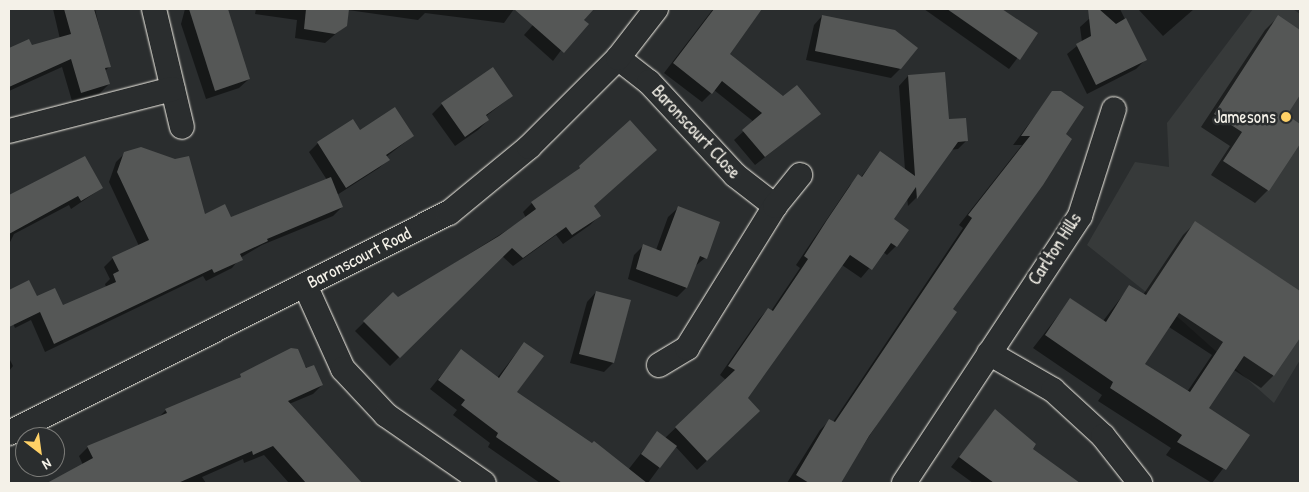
<!DOCTYPE html>
<style>
body{margin:0}
#map{position:relative;width:1309px;height:492px;overflow:hidden;background:#2a2d2e;font-family:"Patrick Hand",sans-serif}
div>[style]{position:absolute}
[style*='--x']{left:calc(var(--x)*1px);top:calc(var(--y)*1px);width:calc(var(--w)*1px);rotate:calc(var(--a)*1deg)}
.built>*{inset:0;background:#373a3a}
.shadow>*{inset:0;background:#0007}
.building>*{inset:0;background:#555756}
.roads{filter:drop-shadow(0 0 1px #f4f1e8) drop-shadow(0 0 1px #f4f1e8)}
.street>*{height:24px;margin:-12px;padding:0 12px;transform-origin:12px;border-radius:12px;background:#2a2d2e}
.dots>*{width:14px;height:14px;translate:-50% -50%;box-sizing:border-box;border:2px solid #2a2d2e;border-radius:50%}
span{translate:-50% -50%;white-space:nowrap;text-align:center;line-height:1.15;-webkit-text-stroke:5px #2a2d2e;paint-order:stroke}
.poi-label{font-size:18px;color:#f4f1e8}
.right{translate:-100% -50%;text-align:right}
.street-label{font-size:18px;color:#f4f1e8}
.frame{position:absolute;inset:0;border:10px solid #f4f1e8;pointer-events:none}
.north{position:absolute;left:15px;top:427px;width:50px;height:50px;box-sizing:border-box;background:#2a2d2e;border:1px solid #7b7b78;border-radius:50%;rotate:150deg;font-size:14px;font-weight:700;line-height:20px;text-align:center;color:#f4f1e8}
.north::after{content:'';display:block;margin:auto;width:18px;height:22px;background:#ffd166;clip-path:polygon(50% 0,100% 100%,50% 72%,0 100%)}
</style>
<div id="map">
<div class="built">
<div style="clip-path:polygon(1253px 9px,1293px 9px,1300px 14px,1300px 360px,1274px 403px,1181px 320px,1087px 245px,1135px 162px,1169px 167px,1167px 123px)"></div>
</div>
<div class="shadow">
<div style="clip-path:polygon(53px 9px,95px 9px,109px 67px,105px 71px,109px 84px,99px 94px,72px 101px,62px 67px,9px 91px,9px 49px,28px 41px,31px 47px,60px 39px)"></div>
<div style="clip-path:polygon(185px 9px,226px 9px,249px 79px,239px 88px,206px 99px,181px 24px)"></div>
<div style="clip-path:polygon(256px 9px,514px 9px,504px 23px,425px 13px,418px 20px,348px 10px,346px 25px,325px 43px,295px 38px,297px 20px,255px 14px)"></div>
<div style="clip-path:polygon(547px 9px,592px 9px,553px 61px,524px 35px)"></div>
<div style="clip-path:polygon(713px 9px,762px 9px,728px 54px,783px 98px,820px 114px,755px 165px,734px 140px,754px 122px,714px 90px,702px 102px,664px 73px)"></div>
<div style="clip-path:polygon(924px 9px,999px 9px,1036px 34px,1009px 69px)"></div>
<div style="clip-path:polygon(1100px 9px,1120px 9px,1145px 60px,1136px 69px,1087px 94px,1067px 54px,1082px 42px,1080px 27px)"></div>
<div style="clip-path:polygon(1138px 9px,1194px 9px,1163px 36px)"></div>
<div style="clip-path:polygon(822px 16px,900px 69px,891px 78px,806px 60px,814px 25px)"></div>
<div style="clip-path:polygon(1278px 17px,1300px 31px,1300px 92px,1285px 115px,1300px 125px,1300px 141px,1268px 190px,1255px 203px,1211px 175px,1230px 146px,1201px 127px,1265px 30px)"></div>
<div style="clip-path:polygon(944px 74px,948px 120px,967px 140px,958px 149px,950px 150px,916px 198px,908px 206px,907px 197px,892px 219px,896px 246px,887px 255px,883px 252px,861px 278px,842px 265px,746px 398px,750px 420px,697px 470px,675px 446px,648px 483px,540px 483px,488px 447px,490px 443px,453px 415px,457px 410px,430px 389px,461px 351px,497px 378px,524px 343px,515px 392px,628px 470px,657px 433px,665px 438px,726px 380px,720px 375px,759px 319px,768px 309px,771px 311px,800px 268px,796px 265px,850px 185px,861px 177px,880px 153px,905px 170px,899px 86px,908px 76px)"></div>
<div style="clip-path:polygon(1053px 92px,951px 310px,839px 483px,787px 483px,820px 430px,830px 420px,833px 422px,963px 228px,959px 225px,1022px 145px,1013px 145px)"></div>
<div style="clip-path:polygon(512px 96px,485px 117px,488px 120px,478px 130px,455px 146px,432px 114px,442px 104px)"></div>
<div style="clip-path:polygon(630px 121px,593px 207px,599px 216px,590px 225px,563px 244px,556px 235px,513px 266px,502px 256px,390px 366px,355px 331px,393px 294px,398px 299px,526px 218px,523px 212px,532px 203px,571px 176px)"></div>
<div style="clip-path:polygon(359px 131px,413px 136px,386px 157px,388px 160px,379px 168px,337px 195px,342px 207px,333px 216px,262px 245px,240px 258px,232px 268px,206px 281px,203px 276px,45px 352px,31px 320px,15px 328px,9px 314px,10px 290px,62px 307px,106px 287px,105px 284px,110px 279px,104px 267px,113px 258px,139px 246px,109px 182px,116px 162px,125px 153px,204px 215px,230px 218px,327px 180px,309px 152px,318px 143px)"></div>
<div style="clip-path:polygon(84px 157px,102px 188px,71px 209px,69px 205px,14px 234px,9px 244px,9px 196px)"></div>
<div style="clip-path:polygon(678px 208px,705px 258px,694px 267px,686px 288px,677px 297px,628px 279px,634px 255px,643px 246px,656px 250px,668px 217px)"></div>
<div style="clip-path:polygon(evenodd,1195px 223px,1300px 293px,1300px 335px,1273px 376px,1261px 388px,1234px 370px,1207px 409px,1248px 436px,1212px 483px,1166px 455px,1171px 448px,1098px 401px,1102px 395px,1033px 348px,1071px 299px,1103px 321px,1130px 286px,1143px 295px,1183px 235px,1195px 223px,1169px 327px,1212px 355px,1187px 392px,1144px 364px,1169px 327px)"></div>
<div style="clip-path:polygon(596px 292px,613px 363px,604px 372px,570px 363px,587px 302px)"></div>
<div style="clip-path:polygon(291px 350px,322px 385px,313px 394px,289px 404px,360px 483px,289px 483px,264px 455px,244px 463px,243px 459px,202px 477px,206px 483px,130px 483px,124px 472px,97px 483px,50px 483px,83px 465px,79px 456px,88px 447px,158px 418px,166px 410px,234px 381px,264px 362px)"></div>
<div style="clip-path:polygon(9px 358px,13px 366px,9px 371px)"></div>
<div style="clip-path:polygon(995px 411px,1031px 449px,1078px 483px,973px 483px,951px 467px)"></div>
</div>
<div class="building">
<div style="clip-path:polygon(64px 9px,94px 9px,111px 67px,105px 68px,110px 84px,81px 93px,71px 59px,9px 87px,9px 48px,29px 39px,32px 45px,71px 34px)"></div>
<div style="clip-path:polygon(189px 9px,228px 9px,250px 79px,215px 91px)"></div>
<div style="clip-path:polygon(306px 9px,349px 9px,347px 26px,335px 34px,304px 29px)"></div>
<div style="clip-path:polygon(514px 9px,594px 9px,584px 20px,589px 24px,564px 53px)"></div>
<div style="clip-path:polygon(714px 9px,762px 9px,730px 54px,783px 96px,797px 85px,821px 114px,765px 157px,742px 130px,762px 113px,722px 81px,712px 94px,673px 63px)"></div>
<div style="clip-path:polygon(947px 9px,1002px 9px,1038px 33px,1020px 60px)"></div>
<div style="clip-path:polygon(1088px 9px,1099px 9px,1116px 24px,1126px 18px,1147px 60px,1096px 85px,1076px 44px,1091px 36px)"></div>
<div style="clip-path:polygon(822px 15px,895px 30px,918px 48px,901px 69px,815px 51px)"></div>
<div style="clip-path:polygon(1278px 15px,1300px 30px,1300px 95px,1287px 115px,1300px 124px,1300px 144px,1269px 191px,1223px 161px,1242px 132px,1214px 114px)"></div>
<div style="clip-path:polygon(493px 67px,513px 96px,486px 115px,489px 120px,465px 137px,441px 103px)"></div>
<div style="clip-path:polygon(945px 72px,949px 119px,966px 118px,968px 141px,958px 142px,917px 199px,916px 187px,894px 219px,909px 230px,897px 247px,891px 243px,872px 270px,850px 255px,748px 398px,760px 411px,707px 461px,675px 427px,735px 370px,728px 366px,768px 308px,773px 311px,808px 259px,804px 256px,827px 220px,858px 174px,862px 177px,880px 151px,915px 176px,908px 75px)"></div>
<div style="clip-path:polygon(1052px 91px,1061px 91px,1084px 107px,1066px 134px,1072px 139px,1043px 185px,953px 309px,957px 312px,869px 436px,841px 483px,809px 483px,796px 475px,829px 419px,835px 422px,972px 218px,968px 215px,1030px 136px,1021px 136px)"></div>
<div style="clip-path:polygon(395px 107px,414px 136px,386px 155px,390px 160px,346px 188px,317px 142px,353px 119px,360px 130px)"></div>
<div style="clip-path:polygon(630px 120px,657px 150px,594px 206px,601px 216px,572px 235px,566px 227px,523px 258px,512px 248px,400px 358px,363px 321px,393px 292px,398px 297px,499px 236px,536px 209px,531px 202px,580px 168px,579px 166px)"></div>
<div style="clip-path:polygon(141px 147px,175px 159px,189px 156px,205px 214px,225px 204px,231px 217px,331px 177px,343px 207px,267px 239px,268px 241px,240px 254px,243px 260px,214px 273px,212px 269px,54px 344px,40px 312px,9px 327px,9px 290px,29px 280px,37px 296px,55px 288px,63px 305px,116px 282px,113px 274px,119px 271px,112px 257px,149px 240px,117px 172px,124px 152px)"></div>
<div style="clip-path:polygon(85px 156px,103px 188px,81px 201px,78px 196px,9px 234px,9px 195px)"></div>
<div style="clip-path:polygon(678px 206px,720px 222px,707px 259px,700px 256px,687px 288px,636px 269px,643px 244px,661px 251px)"></div>
<div style="clip-path:polygon(evenodd,1195px 221px,1300px 291px,1300px 338px,1274px 376px,1244px 356px,1209px 408px,1250px 435px,1226px 470px,1177px 442px,1182px 435px,1110px 388px,1113px 382px,1045px 335px,1070px 298px,1106px 322px,1129px 285px,1146px 295px,1195px 221px,1179px 313px,1223px 342px,1190px 392px,1145px 364px,1179px 313px)"></div>
<div style="clip-path:polygon(596px 291px,631px 300px,614px 363px,579px 354px)"></div>
<div style="clip-path:polygon(524px 342px,544px 356px,517px 392px,592px 443px,594px 441px,647px 483px,562px 483px,496px 437px,498px 433px,461px 405px,465px 400px,438px 380px,461px 349px,499px 378px)"></div>
<div style="clip-path:polygon(291px 348px,298px 349px,306px 368px,314px 365px,323px 385px,288px 401px,362px 483px,306px 483px,273px 446px,253px 455px,252px 451px,178px 483px,47px 483px,93px 458px,87px 446px,167px 413px,165px 409px,241px 377px,240px 374px)"></div>
<div style="clip-path:polygon(995px 409px,1036px 444px,1033px 449px,1080px 483px,994px 483px,959px 457px)"></div>
<div style="clip-path:polygon(657px 431px,677px 446px,660px 468px,641px 454px)"></div>
</div>
<div class="roads">
<div class="street">
<div style="--x:154;--y:9;--w:121;--a:76.7"></div>
<div style="--x:618;--y:58;--w:39;--a:38"></div>
<div style="--x:649;--y:82;--w:127;--a:47.2"></div>
<div style="--x:735;--y:175;--w:51;--a:37.8"></div>
<div style="--x:9;--y:131;--w:169;--a:-14.4"></div>
<div style="--x:305;--y:285;--w:92;--a:65.7"></div>
<div style="--x:343;--y:369;--w:63;--a:46.9"></div>
<div style="--x:386;--y:415;--w:119;--a:34.8"></div>
<div style="--x:989;--y:353;--w:74;--a:30"></div>
<div style="--x:1053;--y:390;--w:68;--a:42.6"></div>
<div style="--x:1103;--y:436;--w:60;--a:51.8"></div>
<div style="--x:659;--y:365;--w:33;--a:-31"></div>
<div style="--x:687;--y:348;--w:167;--a:-58.2"></div>
<div style="--x:775;--y:206;--w:40;--a:-51"></div>
<div style="--x:9;--y:433;--w:492;--a:-26.6"></div>
<div style="--x:449;--y:213;--w:104;--a:-39.5"></div>
<div style="--x:529;--y:147;--w:126;--a:-45"></div>
<div style="--x:618;--y:58;--w:62;--a:-52.2"></div>
<div style="--x:904;--y:483;--w:320;--a:-56.6"></div>
<div style="--x:1080;--y:216;--w:112;--a:-72.4"></div>
</div>
</div>
<div class="dots">
<div style="left:1286px;top:117px;background:#ffd166"></div>
</div>
<div class="poi-label">
<span class="right" style="left:1276px;top:117px">Jamesons</span>
</div>
<div class="street-label">
<span style="left:696px;top:132px;rotate:47deg">Baronscourt Close</span>
<span style="left:1055px;top:249px;rotate:-57deg">Carlton Hills</span>
<span style="left:359px;top:258px;rotate:-27deg">Baronscourt Road</span>
</div>
<div class="frame"></div>
<div class="north">N</div>
</div>
